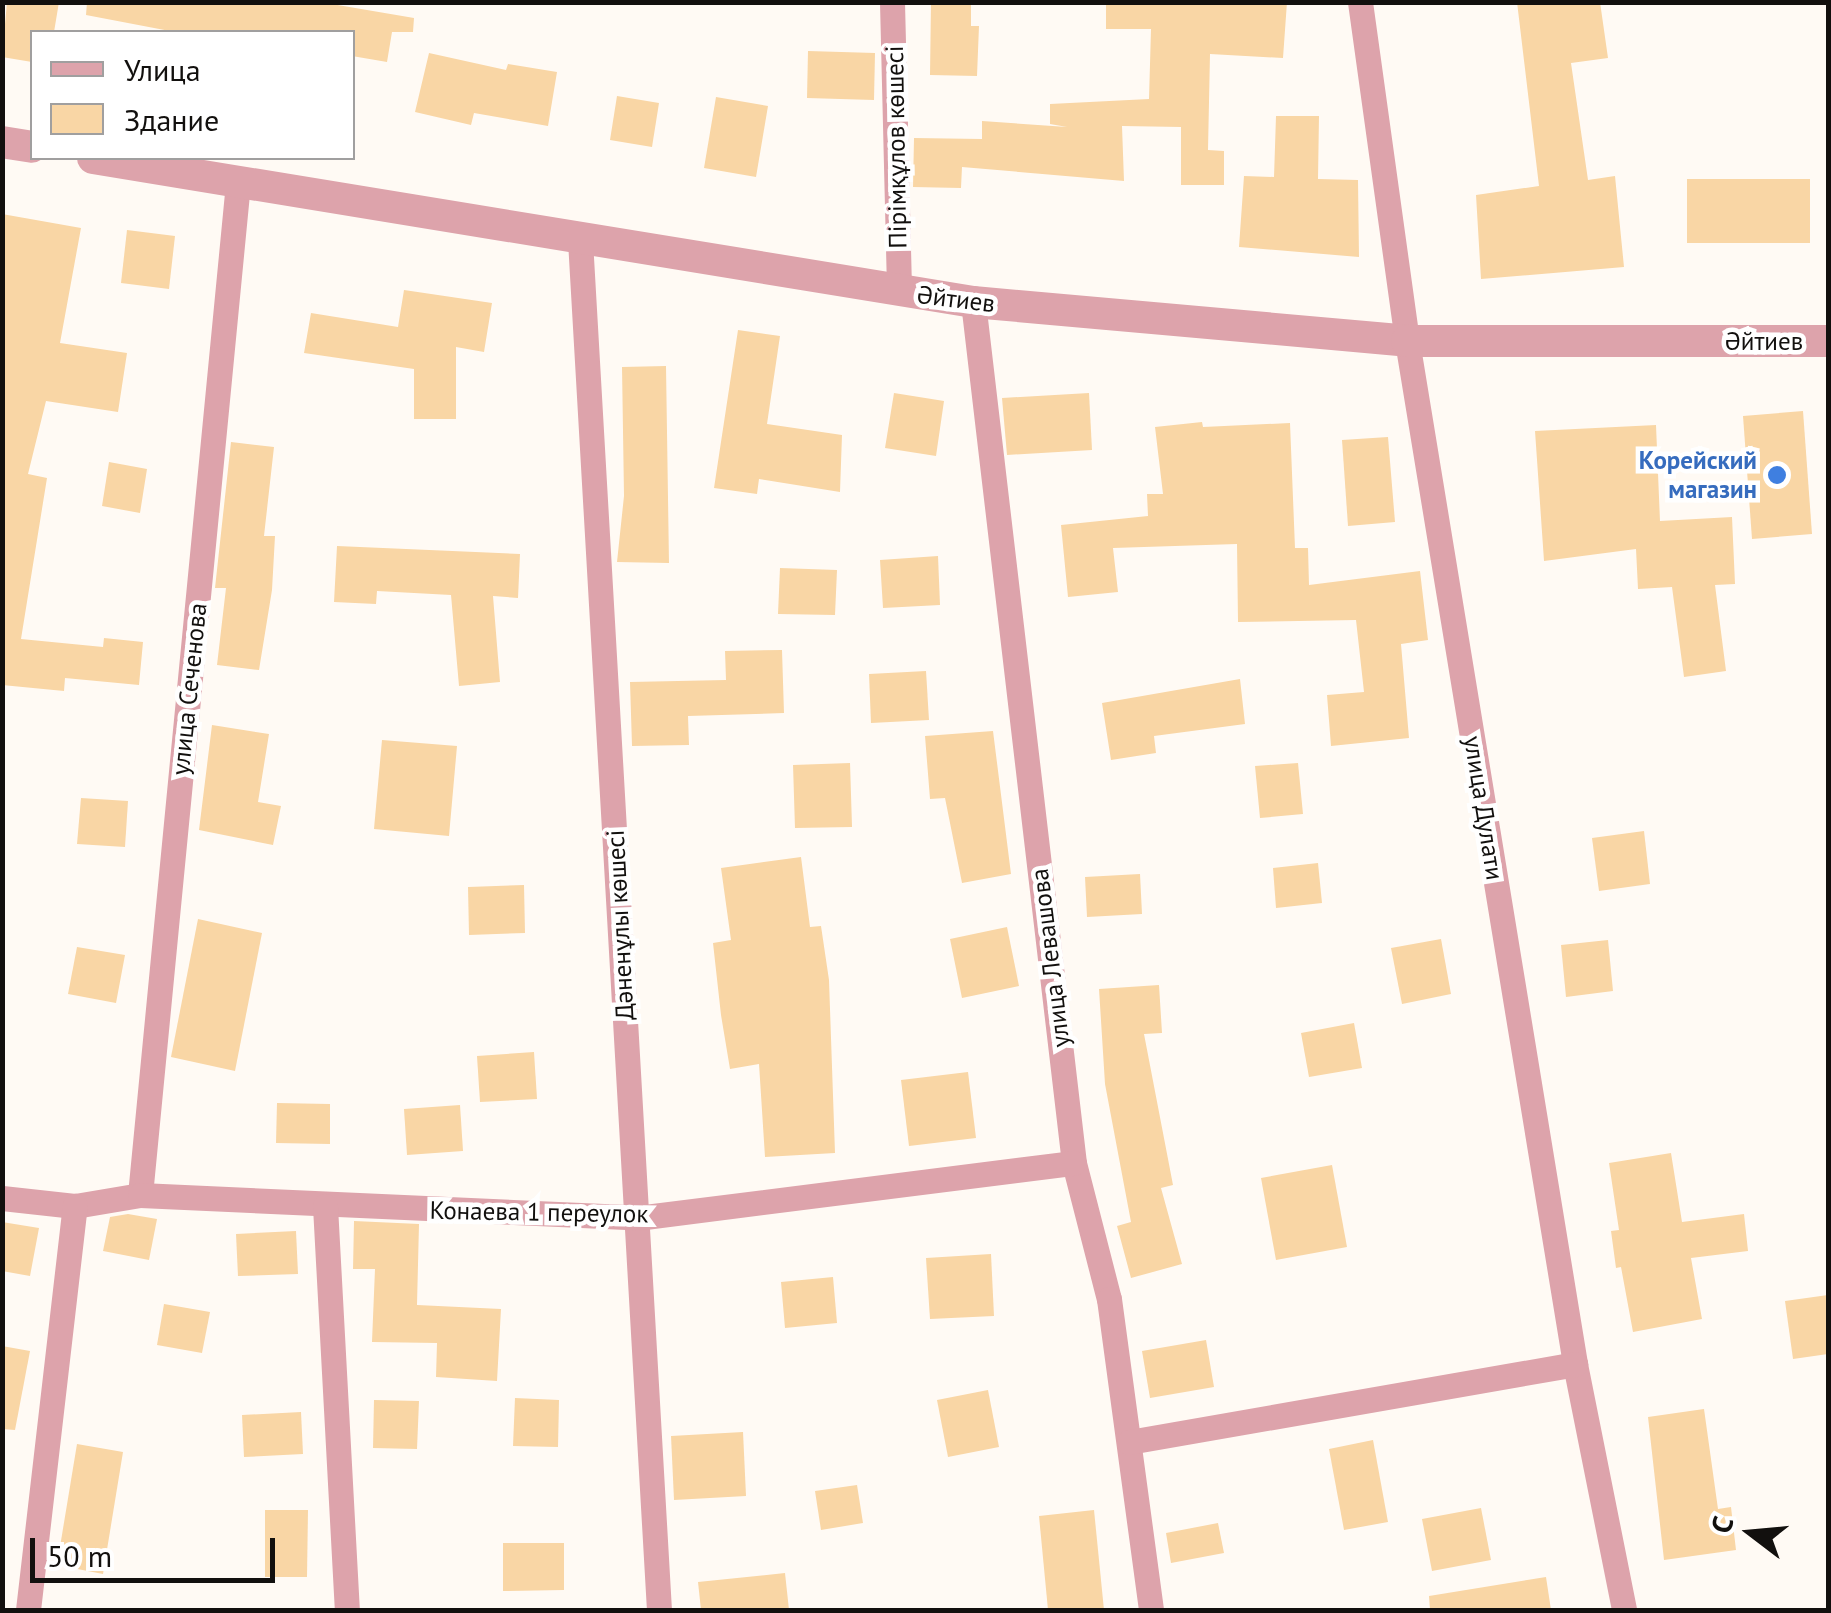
<!DOCTYPE html>
<meta charset="utf-8">
<style>
body{margin:0}
#map{position:relative;width:1831px;height:1613px;overflow:hidden;background:#fffaf4;font-family:"PT Sans",sans-serif}
div>[style]{position:absolute}
[style*='--x']{left:calc(var(--x)*1px);top:calc(var(--y)*1px);width:calc(var(--w)*1px);rotate:calc(var(--a)*1deg)}
.building>*{inset:0;background:#f9d6a5}
.minor>*{height:25px;margin:-12.5px;padding:0 12.5px;transform-origin:12.5px;border-radius:12.5px;background:#dda3ab}
.tertiary>*{height:32px;margin:-16px;padding:0 16px;transform-origin:16px;border-radius:16px;background:#dda3ab}
.dots>*{width:28px;height:28px;translate:-50% -50%;box-sizing:border-box;border:5px solid #fff;border-radius:50%}
span{translate:-50% -50%;white-space:nowrap;text-align:center;line-height:1.15;-webkit-text-stroke:9px #fff;paint-order:stroke}
.street-label{font-size:25px;color:#12100e}
.shop-label{font-size:25px;color:#366cbe;font-weight:700}
.right{translate:-100% -50%;text-align:right}
.frame{position:absolute;inset:0;border:5px solid #12100e;pointer-events:none}
.legend{position:absolute;left:30px;top:30px;width:325px;height:130px;box-sizing:border-box;background:#fff;border:2px solid #a09f9f;margin:0;padding:12px 18px;list-style:none;font-size:30px;color:#12100e}
.legend li{display:flex;align-items:center;gap:20px;height:50px}
.legend b{width:50px;border:2px solid #a09f9f}
.north{position:absolute;left:1701px;top:1483px;width:100px;height:100px;-webkit-text-stroke:8px #fff;paint-order:stroke;rotate:286deg;font-size:28px;font-weight:700;line-height:40px;text-align:center;color:#12100e}
.north::after{content:'';display:block;margin:auto;width:35px;height:45px;background:#12100e;clip-path:polygon(50% 0,100% 100%,50% 72%,0 100%)}
.scale{position:absolute;left:30px;top:1538px;width:245px;height:45px;box-sizing:border-box;border:5px solid #12100e;border-top:0;padding-left:12px;font-size:30px;line-height:35px;white-space:nowrap;color:#12100e;-webkit-text-stroke:8px #fff;paint-order:stroke}
</style>
<div id="map">
<div class="building">
<div style="clip-path:polygon(7px 2px,59px 2px,54px 32px,32px 32px,32px 62px,2px 57px)"></div>
<div style="clip-path:polygon(87px 2px,320px 2px,414px 18px,413px 32px,392px 32px,387px 62px,352px 56px,352px 32px,175px 32px,86px 15px)"></div>
<div style="clip-path:polygon(931px 2px,971px 2px,971px 26px,979px 26px,977px 76px,930px 75px)"></div>
<div style="clip-path:polygon(1106px 2px,1287px 2px,1283px 58px,1210px 54px,1208px 150px,1224px 151px,1224px 185px,1181px 185px,1181px 127px,1122px 126px,1124px 181px,962px 167px,961px 188px,913px 187px,914px 138px,982px 139px,982px 121px,1067px 127px,1050px 124px,1050px 104px,1149px 99px,1151px 29px,1106px 29px)"></div>
<div style="clip-path:polygon(1517px 2px,1600px 2px,1608px 58px,1571px 63px,1588px 180px,1615px 176px,1624px 267px,1481px 279px,1476px 195px,1539px 186px)"></div>
<div style="clip-path:polygon(808px 51px,875px 53px,874px 100px,807px 98px)"></div>
<div style="clip-path:polygon(429px 53px,506px 70px,508px 64px,557px 72px,548px 126px,474px 113px,471px 125px,415px 112px)"></div>
<div style="clip-path:polygon(617px 96px,659px 103px,652px 147px,610px 140px)"></div>
<div style="clip-path:polygon(716px 97px,768px 106px,756px 177px,704px 168px)"></div>
<div style="clip-path:polygon(1276px 116px,1319px 116px,1318px 179px,1358px 180px,1359px 257px,1239px 247px,1244px 176px,1274px 177px)"></div>
<div style="clip-path:polygon(1687px 179px,1810px 179px,1810px 243px,1687px 243px)"></div>
<div style="clip-path:polygon(2px 214px,81px 228px,60px 343px,127px 353px,118px 412px,46px 401px,28px 474px,47px 478px,21px 639px,103px 647px,104px 638px,143px 642px,139px 685px,65px 678px,64px 691px,2px 685px)"></div>
<div style="clip-path:polygon(127px 230px,175px 236px,169px 289px,121px 283px)"></div>
<div style="clip-path:polygon(404px 290px,492px 303px,484px 352px,456px 347px,456px 419px,414px 419px,414px 369px,304px 353px,311px 313px,398px 327px)"></div>
<div style="clip-path:polygon(738px 330px,780px 336px,767px 424px,842px 435px,840px 492px,759px 479px,757px 494px,714px 488px)"></div>
<div style="clip-path:polygon(666px 366px,669px 563px,617px 562px,624px 496px,622px 367px)"></div>
<div style="clip-path:polygon(894px 393px,944px 401px,936px 456px,885px 448px)"></div>
<div style="clip-path:polygon(1089px 393px,1092px 450px,1007px 455px,1002px 398px)"></div>
<div style="clip-path:polygon(1803px 411px,1812px 534px,1752px 539px,1743px 416px)"></div>
<div style="clip-path:polygon(1202px 422px,1203px 427px,1290px 423px,1295px 548px,1308px 548px,1309px 585px,1420px 571px,1428px 640px,1401px 644px,1409px 738px,1331px 746px,1327px 695px,1364px 692px,1356px 620px,1238px 622px,1237px 544px,1113px 548px,1118px 592px,1068px 597px,1061px 525px,1148px 516px,1147px 494px,1163px 494px,1155px 427px)"></div>
<div style="clip-path:polygon(1656px 425px,1660px 521px,1732px 517px,1735px 584px,1715px 585px,1726px 671px,1684px 677px,1672px 587px,1638px 589px,1636px 549px,1544px 561px,1535px 431px)"></div>
<div style="clip-path:polygon(1388px 437px,1395px 522px,1348px 526px,1342px 440px)"></div>
<div style="clip-path:polygon(231px 442px,274px 447px,264px 536px,275px 536px,272px 590px,259px 670px,217px 665px,226px 588px,215px 588px)"></div>
<div style="clip-path:polygon(109px 462px,147px 469px,140px 513px,102px 506px)"></div>
<div style="clip-path:polygon(337px 546px,520px 554px,518px 598px,493px 596px,500px 682px,459px 686px,451px 595px,377px 591px,376px 604px,334px 602px)"></div>
<div style="clip-path:polygon(938px 556px,940px 605px,883px 608px,880px 560px)"></div>
<div style="clip-path:polygon(780px 568px,837px 570px,835px 615px,778px 614px)"></div>
<div style="clip-path:polygon(782px 650px,784px 713px,688px 716px,689px 745px,632px 746px,630px 682px,726px 680px,725px 651px)"></div>
<div style="clip-path:polygon(926px 671px,929px 720px,871px 723px,869px 674px)"></div>
<div style="clip-path:polygon(1240px 679px,1245px 724px,1154px 736px,1156px 753px,1111px 760px,1102px 703px)"></div>
<div style="clip-path:polygon(212px 725px,269px 734px,258px 802px,281px 806px,273px 845px,199px 830px)"></div>
<div style="clip-path:polygon(993px 731px,1011px 874px,962px 883px,945px 798px,930px 799px,925px 736px)"></div>
<div style="clip-path:polygon(382px 740px,457px 746px,449px 836px,374px 829px)"></div>
<div style="clip-path:polygon(850px 763px,852px 827px,795px 828px,793px 765px)"></div>
<div style="clip-path:polygon(1298px 763px,1303px 814px,1260px 818px,1255px 766px)"></div>
<div style="clip-path:polygon(81px 798px,128px 801px,125px 847px,77px 844px)"></div>
<div style="clip-path:polygon(1644px 831px,1650px 884px,1599px 891px,1592px 838px)"></div>
<div style="clip-path:polygon(801px 857px,810px 927px,821px 926px,829px 980px,835px 1153px,765px 1157px,759px 1064px,730px 1069px,721px 1015px,713px 943px,731px 940px,721px 868px)"></div>
<div style="clip-path:polygon(1318px 863px,1322px 903px,1276px 908px,1273px 868px)"></div>
<div style="clip-path:polygon(1140px 874px,1142px 914px,1087px 917px,1085px 877px)"></div>
<div style="clip-path:polygon(524px 885px,525px 933px,469px 935px,468px 887px)"></div>
<div style="clip-path:polygon(198px 919px,262px 933px,235px 1071px,171px 1057px)"></div>
<div style="clip-path:polygon(1007px 927px,1019px 986px,962px 998px,950px 939px)"></div>
<div style="clip-path:polygon(1441px 939px,1451px 994px,1402px 1004px,1391px 948px)"></div>
<div style="clip-path:polygon(1608px 940px,1613px 991px,1566px 997px,1561px 945px)"></div>
<div style="clip-path:polygon(77px 947px,125px 955px,116px 1003px,68px 994px)"></div>
<div style="clip-path:polygon(1159px 985px,1162px 1033px,1144px 1034px,1173px 1185px,1161px 1188px,1182px 1264px,1131px 1278px,1117px 1226px,1131px 1222px,1105px 1084px,1099px 989px)"></div>
<div style="clip-path:polygon(1354px 1023px,1362px 1068px,1309px 1077px,1301px 1033px)"></div>
<div style="clip-path:polygon(534px 1052px,537px 1099px,480px 1102px,477px 1056px)"></div>
<div style="clip-path:polygon(968px 1072px,976px 1138px,909px 1146px,901px 1080px)"></div>
<div style="clip-path:polygon(277px 1103px,330px 1104px,330px 1144px,276px 1143px)"></div>
<div style="clip-path:polygon(460px 1105px,463px 1151px,407px 1155px,404px 1109px)"></div>
<div style="clip-path:polygon(1671px 1153px,1682px 1222px,1744px 1214px,1748px 1251px,1691px 1258px,1702px 1319px,1633px 1332px,1621px 1267px,1616px 1268px,1611px 1231px,1619px 1230px,1609px 1163px)"></div>
<div style="clip-path:polygon(1332px 1165px,1347px 1247px,1276px 1260px,1261px 1178px)"></div>
<div style="clip-path:polygon(128px 1214px,157px 1219px,149px 1260px,103px 1251px,110px 1217px)"></div>
<div style="clip-path:polygon(354px 1221px,419px 1224px,417px 1305px,501px 1309px,497px 1381px,436px 1377px,437px 1343px,372px 1342px,375px 1269px,353px 1269px)"></div>
<div style="clip-path:polygon(2px 1222px,39px 1228px,30px 1276px,2px 1271px)"></div>
<div style="clip-path:polygon(296px 1231px,298px 1274px,238px 1276px,236px 1234px)"></div>
<div style="clip-path:polygon(991px 1254px,994px 1316px,930px 1319px,926px 1258px)"></div>
<div style="clip-path:polygon(833px 1277px,837px 1323px,785px 1328px,781px 1282px)"></div>
<div style="clip-path:polygon(1828px 1295px,1828px 1354px,1793px 1359px,1785px 1301px)"></div>
<div style="clip-path:polygon(164px 1304px,210px 1312px,202px 1353px,157px 1345px)"></div>
<div style="clip-path:polygon(1206px 1340px,1214px 1387px,1150px 1398px,1142px 1351px)"></div>
<div style="clip-path:polygon(2px 1346px,30px 1351px,15px 1430px,2px 1429px)"></div>
<div style="clip-path:polygon(988px 1390px,999px 1447px,948px 1457px,937px 1400px)"></div>
<div style="clip-path:polygon(515px 1398px,559px 1400px,558px 1447px,513px 1446px)"></div>
<div style="clip-path:polygon(374px 1400px,419px 1401px,417px 1449px,373px 1448px)"></div>
<div style="clip-path:polygon(1704px 1409px,1718px 1509px,1731px 1507px,1736px 1550px,1664px 1560px,1648px 1417px)"></div>
<div style="clip-path:polygon(301px 1412px,303px 1454px,244px 1457px,242px 1415px)"></div>
<div style="clip-path:polygon(743px 1432px,746px 1496px,674px 1500px,671px 1436px)"></div>
<div style="clip-path:polygon(1373px 1440px,1388px 1522px,1344px 1530px,1329px 1449px)"></div>
<div style="clip-path:polygon(77px 1444px,123px 1452px,103px 1574px,57px 1565px)"></div>
<div style="clip-path:polygon(857px 1485px,863px 1523px,821px 1530px,815px 1491px)"></div>
<div style="clip-path:polygon(1481px 1508px,1491px 1560px,1432px 1571px,1422px 1519px)"></div>
<div style="clip-path:polygon(265px 1510px,308px 1510px,307px 1577px,265px 1577px)"></div>
<div style="clip-path:polygon(1094px 1510px,1104px 1610px,1048px 1610px,1039px 1516px)"></div>
<div style="clip-path:polygon(1218px 1523px,1224px 1553px,1171px 1563px,1166px 1533px)"></div>
<div style="clip-path:polygon(503px 1543px,564px 1543px,564px 1590px,503px 1591px)"></div>
<div style="clip-path:polygon(785px 1573px,789px 1610px,701px 1610px,698px 1582px)"></div>
<div style="clip-path:polygon(1546px 1577px,1551px 1610px,1430px 1610px,1429px 1596px)"></div>
</div>
<div class="minor">
<div style="--x:892;--y:2;--w:290;--a:88.6"></div>
<div style="--x:1360;--y:2;--w:342;--a:82.1"></div>
<div style="--x:1407;--y:341;--w:1037;--a:80.67"></div>
<div style="--x:1575;--y:1364;--w:251;--a:78.7"></div>
<div style="--x:580;--y:240;--w:1372;--a:86.7"></div>
<div style="--x:973;--y:302;--w:867;--a:83.31"></div>
<div style="--x:1074;--y:1163;--w:140;--a:75.6"></div>
<div style="--x:1109;--y:1299;--w:314;--a:82.3"></div>
<div style="--x:140;--y:1195;--w:1018;--a:-84.47"></div>
<div style="--x:2;--y:1198;--w:73;--a:6.3"></div>
<div style="--x:75;--y:1206;--w:66;--a:-9.6"></div>
<div style="--x:140;--y:1195;--w:498;--a:2.6"></div>
<div style="--x:637;--y:1218;--w:440;--a:-7.2"></div>
<div style="--x:325;--y:1206;--w:405;--a:86.9"></div>
<div style="--x:1129;--y:1442;--w:453;--a:-9.9"></div>
<div style="--x:28;--y:1610;--w:407;--a:-83.4"></div>
</div>
<div class="tertiary">
<div style="--x:2;--y:142;--w:30;--a:9"></div>
<div style="--x:93;--y:158;--w:892;--a:9.29"></div>
<div style="--x:973;--y:302;--w:436;--a:5.1"></div>
<div style="--x:1407;--y:341;--w:421;--a:0"></div>
</div>
<div class="dots">
<div style="left:1777px;top:475px;background:#3f7fe0"></div>
</div>
<div class="street-label">
<span style="left:896px;top:147px;rotate:-91deg">Пірімқұлов көшесі</span>
<span style="left:956px;top:299px;rotate:7deg">Әйтиев</span>
<span style="left:1764px;top:341px">Әйтиев</span>
<span style="left:189px;top:689px;rotate:-84deg">улица Сеченова</span>
<span style="left:1484px;top:808px;rotate:81deg">улица Дулати</span>
<span style="left:620px;top:925px;rotate:-93deg">Дәненұлы көшесі</span>
<span style="left:1050px;top:958px;rotate:-97deg">улица Левашова</span>
<span style="left:539px;top:1212px;rotate:1deg">Конаева 1 переулок</span>
</div>
<div class="shop-label">
<span class="right" style="left:1757px;top:475px">Корейский<br>магазин</span>
</div>
<div class="frame"></div>
<ul class="legend">
<li><b style="height:12px;background:#dda3ab"></b>Улица</li>
<li><b style="height:28px;background:#f9d6a5"></b>Здание</li>
</ul>
<div class="north">С</div>
<div class="scale">50 m</div>
</div>
